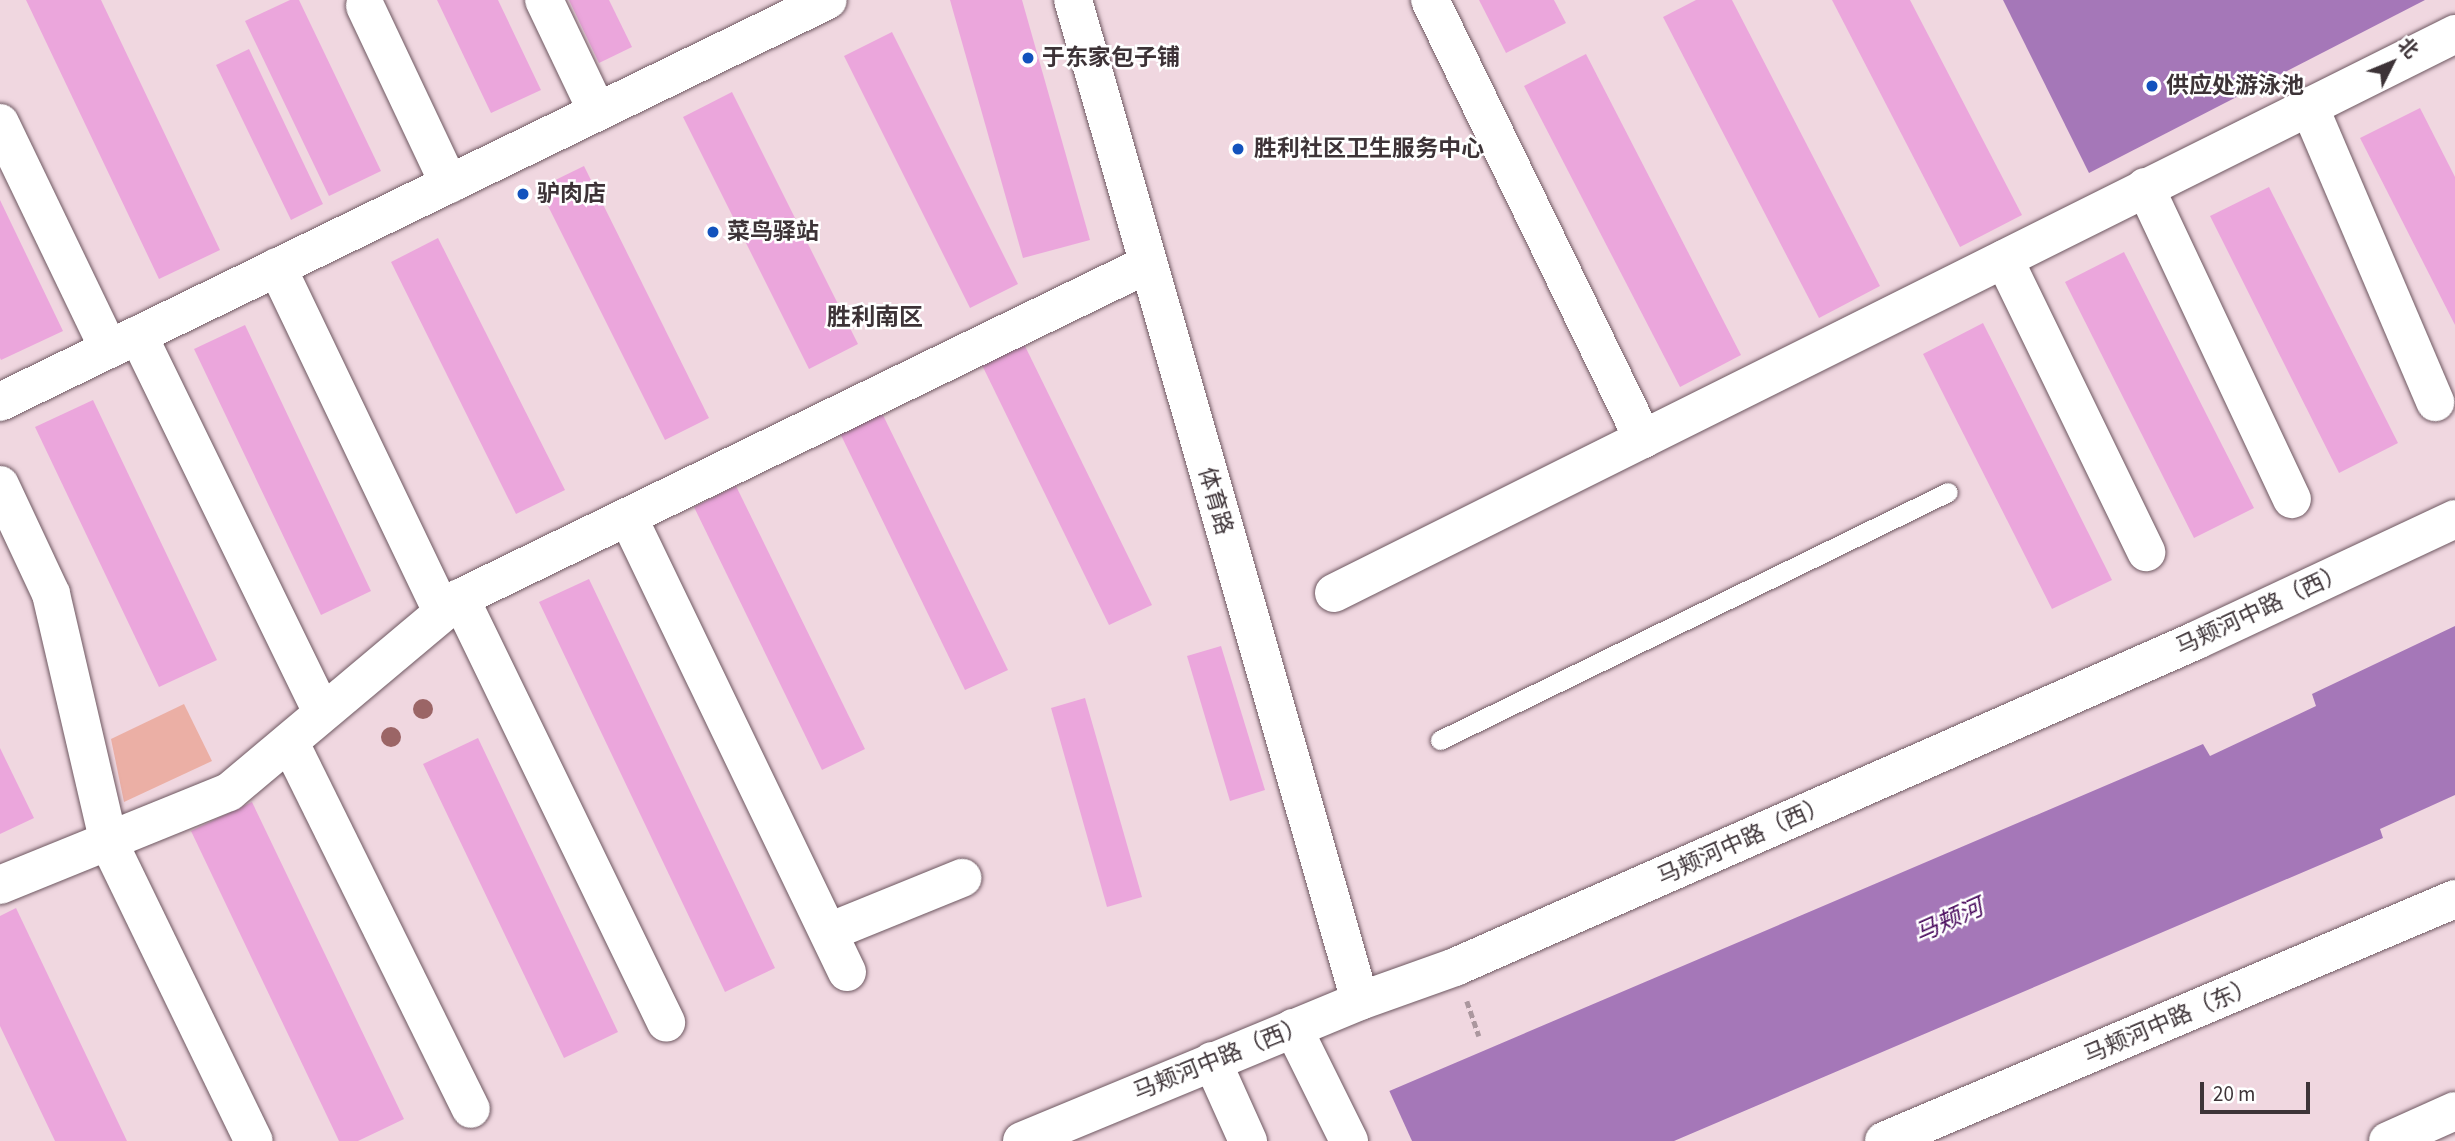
<!DOCTYPE html>
<meta charset="utf-8">
<style>
body{margin:0}
#map{position:relative;width:2455px;height:1141px;overflow:hidden;background:#f0d7e0;font-family:"Source Sans 3","Noto Sans SC",sans-serif}
div>[style]{position:absolute}
[style*='--x']{left:calc(var(--x)*1px);top:calc(var(--y)*1px);width:calc(var(--w)*1px);rotate:calc(var(--a)*1deg)}
.green>*{inset:0;background:#ebafa5}
.water>*{inset:0;background:#a577b8}
.pier>*{inset:0;background:#f0d7e0}
.building>*{inset:0;background:#eba6dc}
.path>*{height:4.5px;margin-top:-2.25px;transform-origin:0;background:repeating-linear-gradient(90deg,#ab979e 0 7px,transparent 0 10.5px)}
.roads{filter:drop-shadow(0 0 2px #6e5861) drop-shadow(0 0 2px #6e5861)}
.lane>*{height:19px;margin:-9.5px;padding:0 9.5px;transform-origin:9.5px;border-radius:9.5px;background:#fff}
.street>*{height:38px;margin:-19px;padding:0 19px;transform-origin:19px;border-radius:19px;background:#fff}
.secondary>*{height:38px;margin:-19px;padding:0 19px;transform-origin:19px;border-radius:19px;background:#fff}
.trees>*{width:20px;height:20px;margin:-10px;border-radius:50%;background:#9b6566}
.dots>*{width:19px;height:19px;translate:-50% -50%;box-sizing:border-box;border:4px solid #fff;border-radius:50%}
span{translate:-50% -50%;white-space:nowrap;text-align:center;line-height:1.15;-webkit-text-stroke:5px #fff;paint-order:stroke}
.poi-label{font-size:23px;color:#3d3337;font-weight:700}
.left{translate:0 -50%;text-align:left}
.street-label{font-size:23px;color:#3d3337}
.neighbourhood-label{font-size:24px;color:#3d3337;font-weight:700}
.water-label{font-size:24px;color:#48095c;font-style:italic}
.north{position:absolute;left:2357px;top:28px;width:70px;height:70px;-webkit-text-stroke:5px #fff;paint-order:stroke;rotate:47deg;font-size:19px;font-weight:700;line-height:28px;text-align:center;color:#3d3337}
.north::after{content:'';display:block;margin:auto;width:24px;height:32px;background:#3d3337;clip-path:polygon(50% 0,100% 100%,50% 72%,0 100%)}
.scale{position:absolute;left:2200px;top:1082px;width:110px;height:32px;box-sizing:border-box;border:4px solid #3d3337;border-top:0;padding-left:9px;font-size:21px;line-height:24px;white-space:nowrap;color:#3d3337;-webkit-text-stroke:5px #fff;paint-order:stroke}
</style>
<div id="map">
<div class="green">
<div style="clip-path:polygon(184px 704px,212px 761px,124px 802px,111px 739px)"></div>
</div>
<div class="water">
<div style="clip-path:polygon(2003px 0,2425px 0,2089px 173px)"></div>
<div style="clip-path:polygon(2455px 626px,2455px 795px,2380px 829px,2383px 838px,1674px 1141px,1272px 1141px,2203px 744px,2210px 756px,2316px 706px,2312px 694px)"></div>
</div>
<div class="pier">
<div style="clip-path:polygon(1388px 1088px,1412px 1141px,1269px 1141px,1271px 1138px)"></div>
</div>
<div class="building">
<div style="clip-path:polygon(26px 0,101px 0,220px 250px,159px 279px)"></div>
<div style="clip-path:polygon(290px 0,299px 0,381px 171px,329px 196px,245px 21px)"></div>
<div style="clip-path:polygon(437px 0,498px 0,541px 90px,491px 113px)"></div>
<div style="clip-path:polygon(569px 0,609px 0,632px 47px,599px 63px)"></div>
<div style="clip-path:polygon(950px 0,1022px 0,1090px 240px,1023px 258px)"></div>
<div style="clip-path:polygon(1479px 0,1554px 0,1566px 23px,1506px 53px)"></div>
<div style="clip-path:polygon(1696px 0,1732px 0,1880px 286px,1819px 318px,1663px 17px)"></div>
<div style="clip-path:polygon(1832px 0,1910px 0,2022px 215px,1960px 247px)"></div>
<div style="clip-path:polygon(892px 32px,1018px 284px,970px 308px,844px 56px)"></div>
<div style="clip-path:polygon(249px 49px,323px 204px,291px 220px,216px 65px)"></div>
<div style="clip-path:polygon(1586px 54px,1741px 355px,1680px 387px,1524px 86px)"></div>
<div style="clip-path:polygon(732px 92px,858px 344px,809px 369px,683px 117px)"></div>
<div style="clip-path:polygon(2420px 108px,2455px 177px,2455px 325px,2360px 138px)"></div>
<div style="clip-path:polygon(584px 166px,709px 418px,665px 440px,539px 188px)"></div>
<div style="clip-path:polygon(2269px 187px,2398px 443px,2339px 473px,2210px 216px)"></div>
<div style="clip-path:polygon(0 200px,63px 331px,1px 360px,0 358px)"></div>
<div style="clip-path:polygon(438px 238px,565px 490px,516px 514px,391px 262px)"></div>
<div style="clip-path:polygon(2124px 252px,2254px 508px,2194px 538px,2065px 282px)"></div>
<div style="clip-path:polygon(1983px 323px,2112px 580px,2052px 609px,1923px 354px)"></div>
<div style="clip-path:polygon(245px 325px,371px 591px,321px 615px,194px 349px)"></div>
<div style="clip-path:polygon(1023px 342px,1152px 605px,1109px 625px,981px 363px)"></div>
<div style="clip-path:polygon(93px 400px,217px 660px,159px 687px,35px 427px)"></div>
<div style="clip-path:polygon(879px 407px,1008px 670px,965px 690px,837px 427px)"></div>
<div style="clip-path:polygon(736px 486px,865px 749px,822px 770px,694px 507px)"></div>
<div style="clip-path:polygon(589px 579px,775px 968px,725px 992px,539px 602px)"></div>
<div style="clip-path:polygon(1221px 646px,1265px 790px,1230px 801px,1187px 656px)"></div>
<div style="clip-path:polygon(1085px 698px,1142px 897px,1107px 907px,1051px 708px)"></div>
<div style="clip-path:polygon(478px 738px,618px 1032px,564px 1058px,423px 764px)"></div>
<div style="clip-path:polygon(0 748px,34px 818px,0 834px)"></div>
<div style="clip-path:polygon(252px 802px,404px 1119px,358px 1141px,339px 1141px,191px 831px)"></div>
<div style="clip-path:polygon(16px 908px,127px 1141px,55px 1141px,0 1026px,0 916px)"></div>
</div>
<div class="path">
<div style="--x:1467;--y:1001;--w:37;--a:71"></div>
</div>
<div class="roads">
<div class="lane">
<div style="--x:1440;--y:740;--w:565;--a:-26.02"></div>
</div>
<div class="street">
<div style="--x:544;--y:0;--w:123;--a:64.5"></div>
<div style="--x:1073;--y:0;--w:1041;--a:74"></div>
<div style="--x:1430;--y:0;--w:488;--a:64.1"></div>
<div style="--x:365;--y:6;--w:197;--a:64.7"></div>
<div style="--x:2309;--y:106;--w:322;--a:66.9"></div>
<div style="--x:0;--y:123;--w:251;--a:64.3"></div>
<div style="--x:2145;--y:187;--w:345;--a:64.8"></div>
<div style="--x:2004;--y:259;--w:326;--a:64.1"></div>
<div style="--x:277;--y:267;--w:380;--a:64.4"></div>
<div style="--x:138;--y:335;--w:420;--a:64"></div>
<div style="--x:0;--y:402;--w:920;--a:-25.9"></div>
<div style="--x:0;--y:485;--w:120;--a:64.9"></div>
<div style="--x:51;--y:594;--w:256;--a:76.9"></div>
<div style="--x:109;--y:843;--w:331;--a:64.1"></div>
<div style="--x:628;--y:517;--w:505;--a:64.3"></div>
<div style="--x:1334;--y:593;--w:1253;--a:-26.5"></div>
<div style="--x:460;--y:598;--w:472;--a:64.1"></div>
<div style="--x:290;--y:743;--w:408;--a:63.7"></div>
<div style="--x:0;--y:885;--w:247;--a:-22.1"></div>
<div style="--x:229;--y:792;--w:302;--a:-40"></div>
<div style="--x:460;--y:598;--w:763;--a:-25.89"></div>
<div style="--x:829;--y:932;--w:144;--a:-22.1"></div>
<div style="--x:2388;--y:1141;--w:73;--a:-24.1"></div>
</div>
<div class="secondary">
<div style="--x:1293;--y:1028;--w:126;--a:63.6"></div>
<div style="--x:1212;--y:1061;--w:88;--a:65.8"></div>
<div style="--x:1022;--y:1141;--w:366;--a:-22.5"></div>
<div style="--x:1360;--y:1001;--w:101;--a:-19.7"></div>
<div style="--x:1455;--y:967;--w:811;--a:-23.78"></div>
<div style="--x:2197;--y:640;--w:285;--a:-25.1"></div>
<div style="--x:1884;--y:1141;--w:620;--a:-22.97"></div>
</div>
</div>
<div class="trees">
<div style="left:423px;top:709px"></div>
<div style="left:391px;top:737px"></div>
</div>
<div class="dots">
<div style="left:1028px;top:58px;background:#1252bd"></div>
<div style="left:2152px;top:86px;background:#1252bd"></div>
<div style="left:1238px;top:149px;background:#1252bd"></div>
<div style="left:523px;top:194px;background:#1252bd"></div>
<div style="left:713px;top:232px;background:#1252bd"></div>
</div>
<div class="poi-label">
<span class="left" style="left:1042px;top:58px">于东家包子铺</span>
<span class="left" style="left:2166px;top:86px">供应处游泳池</span>
<span class="left" style="left:1254px;top:149px">胜利社区卫生服务中心</span>
<span class="left" style="left:537px;top:194px">驴肉店</span>
<span class="left" style="left:727px;top:232px">菜鸟驿站</span>
</div>
<div class="street-label">
<span style="left:1215px;top:501px;rotate:74deg">体育路</span>
<span style="left:2261px;top:610px;rotate:-25deg">马颊河中路（西）</span>
<span style="left:1743px;top:841px;rotate:-24deg">马颊河中路（西）</span>
<span style="left:2170px;top:1021px;rotate:-23deg">马颊河中路（东）</span>
<span style="left:1220px;top:1059px;rotate:-22deg">马颊河中路（西）</span>
</div>
<div class="neighbourhood-label">
<span style="left:875px;top:318px">胜利南区</span>
</div>
<div class="water-label">
<span style="left:1949px;top:921px;rotate:-24deg">马颊河</span>
</div>
<div class="north">北</div>
<div class="scale">20 m</div>
</div>
